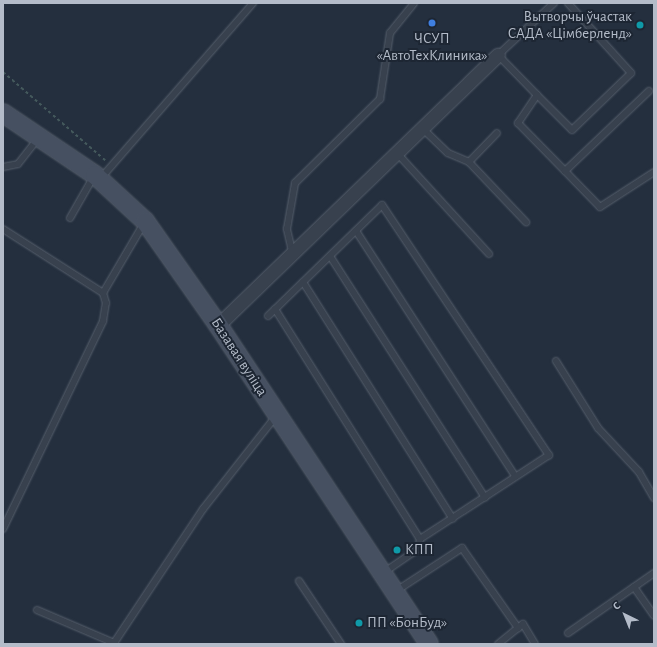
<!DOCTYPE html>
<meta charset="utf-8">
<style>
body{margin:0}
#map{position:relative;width:657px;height:647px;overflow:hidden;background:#242f3e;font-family:"Alegreya Sans",sans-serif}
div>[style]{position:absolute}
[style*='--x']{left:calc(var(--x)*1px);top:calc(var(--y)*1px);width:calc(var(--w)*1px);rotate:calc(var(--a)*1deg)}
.path>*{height:2px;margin-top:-1px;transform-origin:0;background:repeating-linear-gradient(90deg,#44595c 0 3px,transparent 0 6px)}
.roads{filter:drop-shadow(0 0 1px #565f6c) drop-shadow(0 0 1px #565f6c)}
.lane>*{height:6px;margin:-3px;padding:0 3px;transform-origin:3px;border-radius:3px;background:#38414e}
.street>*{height:13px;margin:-6.5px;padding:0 6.5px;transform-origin:6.5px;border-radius:6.5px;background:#38414e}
.secondary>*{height:18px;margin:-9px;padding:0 9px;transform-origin:9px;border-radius:9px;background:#465061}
.dots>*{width:11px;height:11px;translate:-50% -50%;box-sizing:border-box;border:2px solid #1d2633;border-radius:50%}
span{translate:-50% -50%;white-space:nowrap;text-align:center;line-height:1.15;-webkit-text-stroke:4px #1d2633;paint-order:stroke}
.poi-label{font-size:15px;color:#b4bcc9}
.right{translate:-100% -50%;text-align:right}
.left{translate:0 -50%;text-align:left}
.street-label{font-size:15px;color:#b4bcc9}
.frame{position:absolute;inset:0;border:4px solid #b4bcc9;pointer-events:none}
.north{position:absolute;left:605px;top:595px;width:40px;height:40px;-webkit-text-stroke:3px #1d2633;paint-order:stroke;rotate:317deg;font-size:11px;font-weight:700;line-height:16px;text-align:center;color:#b4bcc9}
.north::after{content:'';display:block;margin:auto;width:14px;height:18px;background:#b4bcc9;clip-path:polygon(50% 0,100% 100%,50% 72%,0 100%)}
</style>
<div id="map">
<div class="path">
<div style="--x:3;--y:72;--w:135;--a:40.8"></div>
</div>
<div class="roads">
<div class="lane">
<div style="--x:554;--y:3;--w:76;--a:137.1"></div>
<div style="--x:498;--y:55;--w:56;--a:45.7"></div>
<div style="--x:537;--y:95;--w:34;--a:124"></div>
<div style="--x:518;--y:123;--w:67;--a:45.6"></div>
<div style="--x:565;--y:171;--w:116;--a:-43.6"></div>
<div style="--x:537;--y:95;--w:49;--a:45"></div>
<div style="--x:572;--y:130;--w:82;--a:-44"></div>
<div style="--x:631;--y:73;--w:94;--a:-132"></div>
<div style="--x:422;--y:128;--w:36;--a:44"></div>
<div style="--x:448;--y:153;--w:23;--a:23"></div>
<div style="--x:469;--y:162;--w:83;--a:46.5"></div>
<div style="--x:396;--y:152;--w:138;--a:47.6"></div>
<div style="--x:469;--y:162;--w:40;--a:-46"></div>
<div style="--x:3;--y:167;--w:15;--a:-11"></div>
<div style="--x:18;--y:164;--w:33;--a:-52"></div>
<div style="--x:565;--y:171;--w:50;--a:45.8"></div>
<div style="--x:600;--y:207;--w:64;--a:-32.9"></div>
<div style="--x:101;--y:178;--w:232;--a:-49"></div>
<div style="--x:70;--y:218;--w:48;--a:-60.3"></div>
<div style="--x:3;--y:229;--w:119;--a:32.6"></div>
<div style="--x:356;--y:231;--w:292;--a:57"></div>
<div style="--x:292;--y:251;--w:23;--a:-103"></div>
<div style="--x:287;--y:229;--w:47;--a:-80.1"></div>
<div style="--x:295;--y:183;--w:120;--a:-44.7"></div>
<div style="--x:380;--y:99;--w:67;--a:-81.4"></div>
<div style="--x:390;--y:33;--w:38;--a:-51"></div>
<div style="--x:330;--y:256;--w:287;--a:57.3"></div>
<div style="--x:303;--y:282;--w:280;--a:57.7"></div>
<div style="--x:275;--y:309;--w:272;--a:57.8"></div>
<div style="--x:268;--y:316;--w:159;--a:-44.2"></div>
<div style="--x:382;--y:205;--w:301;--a:56.3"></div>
<div style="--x:549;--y:455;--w:154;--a:146.9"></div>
<div style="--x:420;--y:539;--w:10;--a:101"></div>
<div style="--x:418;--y:549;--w:42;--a:145.6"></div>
<div style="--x:556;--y:361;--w:79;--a:57.9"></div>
<div style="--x:598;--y:428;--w:60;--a:47"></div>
<div style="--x:639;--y:472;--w:30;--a:60"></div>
<div style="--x:3;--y:529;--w:231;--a:-64.3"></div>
<div style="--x:103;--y:321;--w:18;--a:-81"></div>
<div style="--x:106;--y:303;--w:10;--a:-107"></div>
<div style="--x:103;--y:293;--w:81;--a:-59.6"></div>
<div style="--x:299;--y:581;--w:76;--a:56.3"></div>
<div style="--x:634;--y:587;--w:35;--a:55"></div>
<div style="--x:396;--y:591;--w:79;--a:-33.1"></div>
<div style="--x:462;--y:548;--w:98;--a:55"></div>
<div style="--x:37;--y:610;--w:84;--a:23.2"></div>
<div style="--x:114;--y:643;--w:161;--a:-56.4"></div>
<div style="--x:203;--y:509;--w:118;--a:-51.9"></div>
<div style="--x:568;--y:633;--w:105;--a:-34.9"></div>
<div style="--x:498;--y:644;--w:32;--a:-39"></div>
<div style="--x:523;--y:624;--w:23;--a:59"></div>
</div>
<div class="street">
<div style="--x:218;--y:325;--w:389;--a:-44"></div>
</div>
<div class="secondary">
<div style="--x:3;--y:113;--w:111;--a:34"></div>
<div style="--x:95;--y:175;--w:68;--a:42.6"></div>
<div style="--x:145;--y:221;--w:127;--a:54.9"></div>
<div style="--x:218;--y:325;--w:382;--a:56.5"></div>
</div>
</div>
<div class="dots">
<div style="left:432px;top:23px;background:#3f7fe0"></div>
<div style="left:640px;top:25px;background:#0f9aa8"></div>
<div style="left:397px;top:550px;background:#0f9aa8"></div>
<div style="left:359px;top:623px;background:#0f9aa8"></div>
</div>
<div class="poi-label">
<span class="right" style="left:632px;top:25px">Вытворчы ўчастак<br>САДА «Цімберленд»</span>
<span style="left:432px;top:47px">ЧСУП<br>«АвтоТехКлиника»</span>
<span class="left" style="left:405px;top:550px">КПП</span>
<span class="left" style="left:367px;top:623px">ПП «БонБуд»</span>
</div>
<div class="street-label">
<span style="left:239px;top:357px;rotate:57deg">Базавая вуліца</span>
</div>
<div class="frame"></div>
<div class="north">С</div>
</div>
